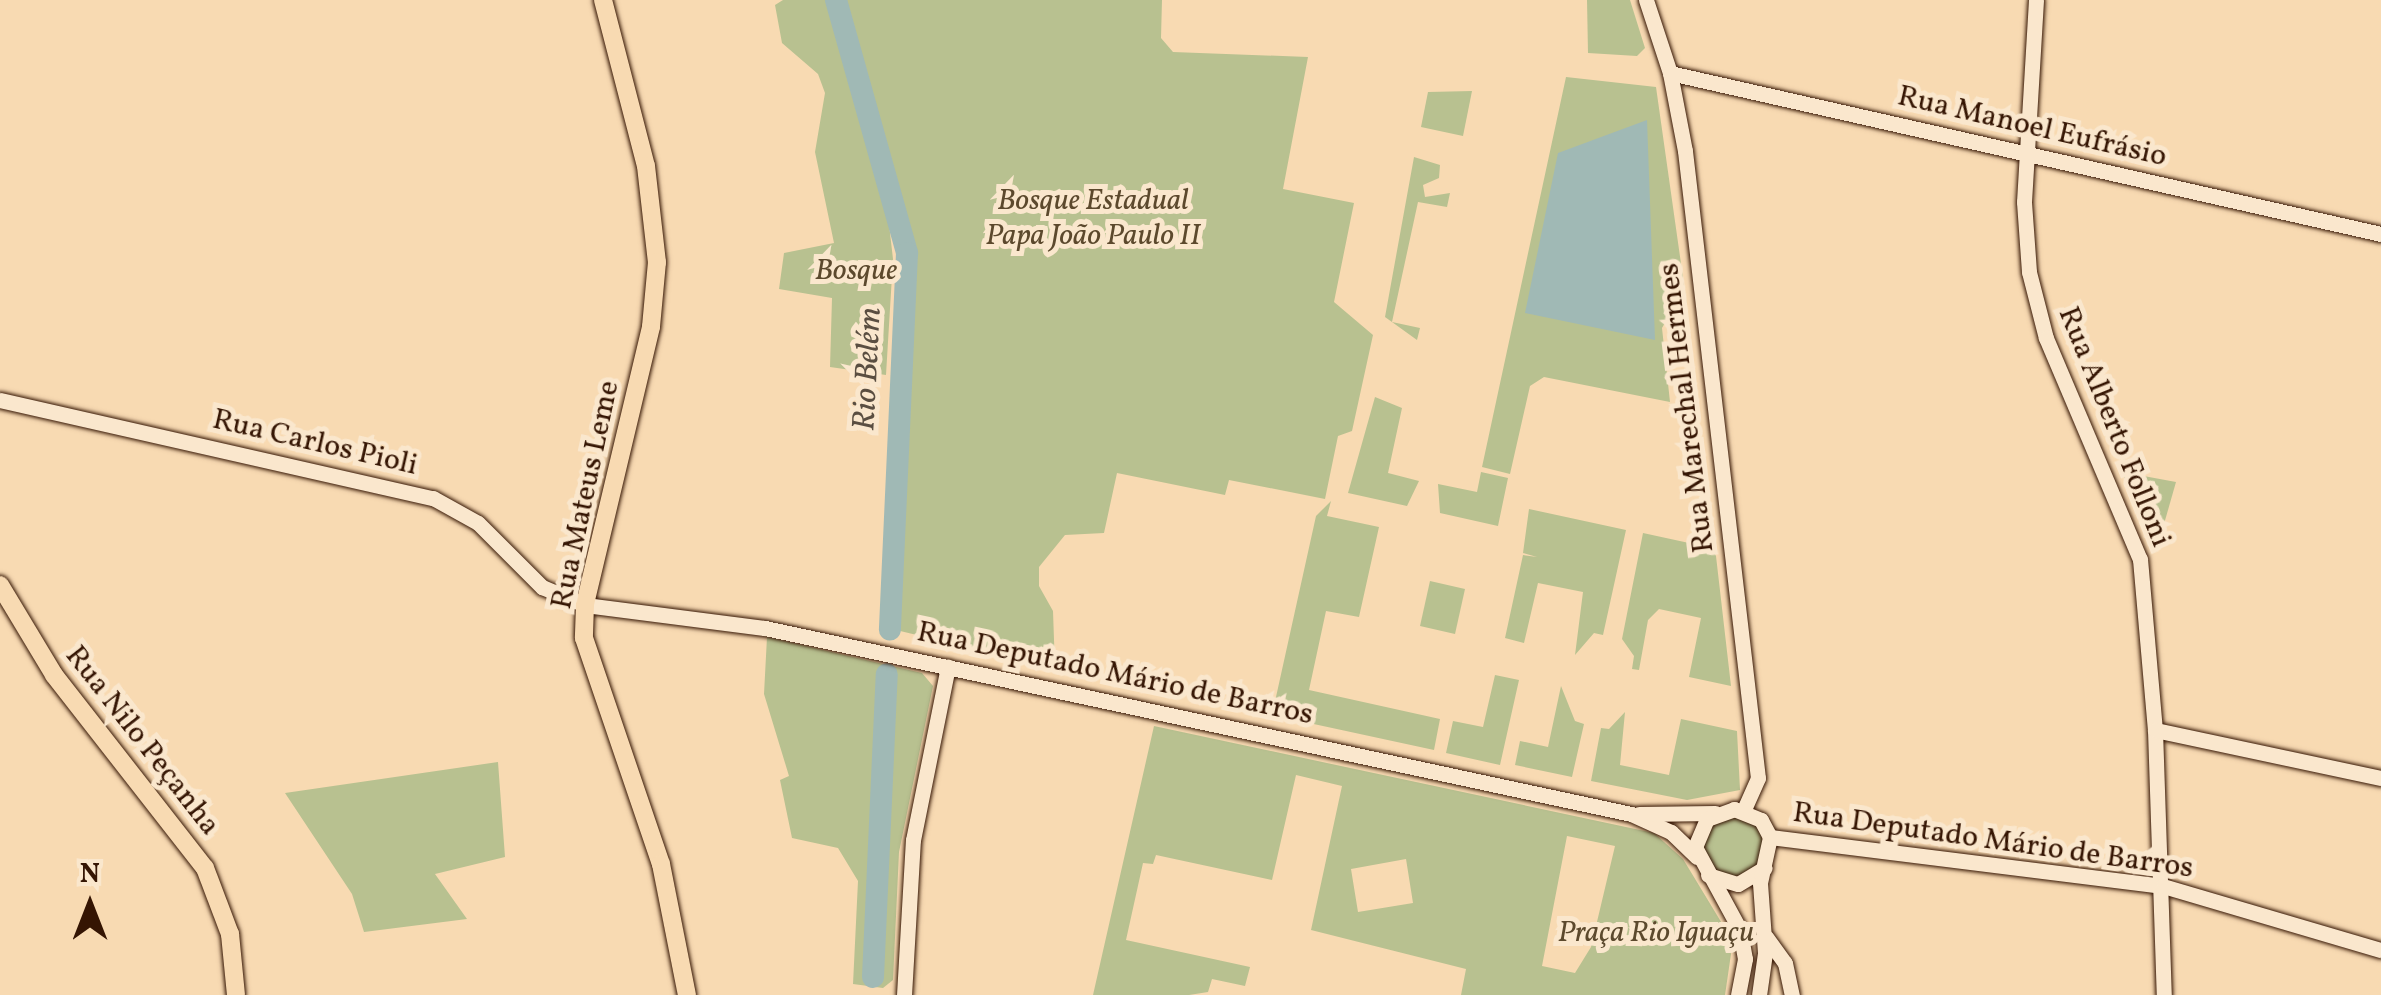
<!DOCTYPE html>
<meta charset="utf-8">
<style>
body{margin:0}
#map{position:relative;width:2381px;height:995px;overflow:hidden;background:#f8dab2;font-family:Vollkorn,serif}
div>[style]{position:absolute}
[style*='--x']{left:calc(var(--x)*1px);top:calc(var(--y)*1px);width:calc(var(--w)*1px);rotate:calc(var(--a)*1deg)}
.green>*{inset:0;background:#b8c190}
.round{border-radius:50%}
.water>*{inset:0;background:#a0b9b5}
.river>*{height:22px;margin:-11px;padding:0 11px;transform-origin:11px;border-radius:11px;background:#a0b9b5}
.roads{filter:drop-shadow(0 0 2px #351503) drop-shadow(0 0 2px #351503)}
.secondary>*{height:15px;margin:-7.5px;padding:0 7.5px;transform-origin:7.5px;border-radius:7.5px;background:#fae7cd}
.primary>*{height:18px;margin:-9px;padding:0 9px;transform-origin:9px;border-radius:9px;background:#f8dab2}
span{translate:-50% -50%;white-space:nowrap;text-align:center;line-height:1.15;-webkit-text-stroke:10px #fae7cd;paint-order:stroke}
.street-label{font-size:30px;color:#351503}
.park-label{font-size:30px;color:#5c492d;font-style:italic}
.water-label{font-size:32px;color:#5a4e41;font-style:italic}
.north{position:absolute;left:40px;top:855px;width:100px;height:100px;-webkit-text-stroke:8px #fae7cd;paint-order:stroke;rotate:0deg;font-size:28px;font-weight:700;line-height:40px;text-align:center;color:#351503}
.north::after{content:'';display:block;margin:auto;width:35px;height:45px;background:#351503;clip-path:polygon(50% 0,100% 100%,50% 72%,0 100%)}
</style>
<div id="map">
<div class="green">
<div style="clip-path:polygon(783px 0,829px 0,886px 198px,893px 259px,886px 375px,830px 367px,832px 298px,779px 289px,784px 253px,834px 243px,815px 152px,825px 93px,818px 74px,782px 43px,775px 5px)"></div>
<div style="clip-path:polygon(843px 0,1162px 0,1161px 38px,1173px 52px,1308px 57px,1283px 189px,1354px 203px,1334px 302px,1373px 335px,1352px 431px,1338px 436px,1325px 499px,1229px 480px,1225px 495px,1117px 473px,1104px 533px,1065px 535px,1039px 567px,1039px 586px,1053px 611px,1055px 668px,896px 630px,914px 259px)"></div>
<div style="clip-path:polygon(1587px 0,1630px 0,1645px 48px,1637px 56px,1588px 53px)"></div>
<div style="clip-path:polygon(1566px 77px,1656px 87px,1687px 306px,1670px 314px,1662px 328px,1670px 402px,1544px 377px,1530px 386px,1510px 474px,1482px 467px)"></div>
<div style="clip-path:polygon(1472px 91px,1463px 136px,1421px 127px,1428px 92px)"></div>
<div style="clip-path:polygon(1414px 157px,1440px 165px,1439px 178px,1423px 185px,1425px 197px,1450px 193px,1447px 207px,1418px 202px,1392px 322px,1420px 328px,1417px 340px,1385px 317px)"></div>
<div style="clip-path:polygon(1375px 397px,1402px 408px,1388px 473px,1419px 481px,1407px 506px,1348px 493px)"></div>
<div style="clip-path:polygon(1481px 472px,1508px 478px,1498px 526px,1440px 513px,1438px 484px,1477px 492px)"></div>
<div style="clip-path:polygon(2122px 472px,2176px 482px,2156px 552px)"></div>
<div style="clip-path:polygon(1331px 501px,1327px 516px,1379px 527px,1359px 617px,1326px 611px,1309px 690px,1440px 719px,1434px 750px,1272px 715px,1316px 516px)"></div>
<div style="clip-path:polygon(1529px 509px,1626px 530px,1603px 635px,1594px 633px,1575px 655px,1583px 592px,1538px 583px,1524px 643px,1505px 638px,1523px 555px,1537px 557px,1523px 553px)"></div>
<div style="clip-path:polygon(1643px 533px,1712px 548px,1716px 556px,1731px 686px,1689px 677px,1701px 618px,1659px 609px,1648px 620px,1639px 670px,1632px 669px,1634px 656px,1622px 639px)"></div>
<div style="clip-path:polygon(1430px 581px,1465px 589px,1455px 634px,1420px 626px)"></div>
<div style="clip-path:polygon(767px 637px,922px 673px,933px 686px,899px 852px,893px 980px,883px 988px,853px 984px,858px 881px,838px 848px,792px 838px,780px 780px,789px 776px,764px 694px)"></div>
<div style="clip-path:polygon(1495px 675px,1519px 680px,1500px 765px,1446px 753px,1453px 721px,1483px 727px)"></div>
<div style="clip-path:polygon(1561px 686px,1575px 721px,1584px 724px,1572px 777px,1515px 765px,1520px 741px,1548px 747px)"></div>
<div style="clip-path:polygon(1625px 712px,1620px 765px,1669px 775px,1681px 719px,1737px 731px,1740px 790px,1687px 800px,1591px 781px,1601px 728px,1609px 729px)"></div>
<div style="clip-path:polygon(evenodd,1154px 726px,1654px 833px,1683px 859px,1726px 930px,1731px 954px,1725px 995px,1461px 995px,1466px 969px,1311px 930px,1342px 786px,1296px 775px,1272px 880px,1156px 855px,1153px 864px,1143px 863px,1126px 940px,1250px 967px,1245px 986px,1212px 979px,1208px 992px,1189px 995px,1093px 995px,1154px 726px,1567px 836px,1615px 846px,1591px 947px,1575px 973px,1542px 966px,1567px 836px,1154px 726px,1406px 859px,1413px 903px,1358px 912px,1351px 869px,1406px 859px)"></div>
<div style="clip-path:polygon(498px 762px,505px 857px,435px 874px,467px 919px,364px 932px,352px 894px,285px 793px)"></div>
<div class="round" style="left:1703px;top:816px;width:60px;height:60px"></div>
</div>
<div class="water">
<div style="clip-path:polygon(1647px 120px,1655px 340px,1525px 313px,1558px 153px)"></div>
</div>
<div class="river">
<div style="--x:836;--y:0;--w:263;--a:74.3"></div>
<div style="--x:907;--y:253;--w:377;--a:92.6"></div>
<div style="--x:873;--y:977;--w:303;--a:-87.4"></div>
</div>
<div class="roads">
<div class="secondary">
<div style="--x:1646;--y:0;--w:77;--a:71.8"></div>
<div style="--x:1670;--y:73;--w:79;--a:79.1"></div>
<div style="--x:1685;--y:151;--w:631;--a:83.36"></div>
<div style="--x:1758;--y:778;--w:35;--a:114"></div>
<div style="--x:2036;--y:0;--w:202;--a:93.4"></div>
<div style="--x:2024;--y:202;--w:70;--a:85.9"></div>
<div style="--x:2029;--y:272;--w:68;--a:75.6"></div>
<div style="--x:2046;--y:338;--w:240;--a:67"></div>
<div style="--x:2140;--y:559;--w:172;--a:85"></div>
<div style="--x:2155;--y:730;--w:265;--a:88.1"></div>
<div style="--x:1670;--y:73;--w:729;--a:12.76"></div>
<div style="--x:0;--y:400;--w:444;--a:12.8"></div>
<div style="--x:433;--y:498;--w:51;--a:29.1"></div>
<div style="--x:478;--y:523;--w:91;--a:45"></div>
<div style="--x:542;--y:587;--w:47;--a:22.7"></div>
<div style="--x:585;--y:605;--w:181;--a:7.3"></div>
<div style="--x:765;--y:628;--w:886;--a:12.12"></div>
<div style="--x:1631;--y:814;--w:44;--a:24.2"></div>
<div style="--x:1671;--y:832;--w:36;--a:44"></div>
<div style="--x:2155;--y:730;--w:231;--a:12"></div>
<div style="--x:1639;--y:814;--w:76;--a:-0.8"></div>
<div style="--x:1770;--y:837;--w:396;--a:7.1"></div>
<div style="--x:2163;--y:886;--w:227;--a:16.4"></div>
<div style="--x:1708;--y:875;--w:31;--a:17"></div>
<div style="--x:1738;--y:884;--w:31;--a:-31"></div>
<div style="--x:1766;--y:937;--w:32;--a:54"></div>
<div style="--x:1785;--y:963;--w:33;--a:78"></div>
<div style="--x:904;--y:995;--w:155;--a:-86.7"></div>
<div style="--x:913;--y:840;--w:177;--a:-78.6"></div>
<div style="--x:1738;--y:995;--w:37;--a:-79"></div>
<div style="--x:1745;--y:959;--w:29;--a:-100"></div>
<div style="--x:1740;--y:930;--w:94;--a:-118.5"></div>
<div style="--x:1695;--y:847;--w:30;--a:-67"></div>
<div style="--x:1707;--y:819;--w:29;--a:-20"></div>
<div style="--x:1734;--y:809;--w:29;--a:22"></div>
<div style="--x:1761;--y:820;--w:19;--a:62"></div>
<div style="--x:1770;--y:837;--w:47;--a:102.3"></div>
<div style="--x:1760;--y:883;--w:70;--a:85.9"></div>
<div style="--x:1765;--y:953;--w:42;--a:98.1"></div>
</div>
<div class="primary">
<div style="--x:603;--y:0;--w:171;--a:75.5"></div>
<div style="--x:646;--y:166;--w:97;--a:83.5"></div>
<div style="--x:657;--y:262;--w:65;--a:95.3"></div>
<div style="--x:651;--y:327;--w:286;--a:103.4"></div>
<div style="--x:585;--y:605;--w:33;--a:92"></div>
<div style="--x:584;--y:638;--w:239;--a:71.2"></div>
<div style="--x:661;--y:864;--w:134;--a:78.8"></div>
<div style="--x:0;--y:585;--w:105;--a:59"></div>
<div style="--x:54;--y:675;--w:245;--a:52"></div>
<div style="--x:205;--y:868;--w:71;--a:69.3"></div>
<div style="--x:230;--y:934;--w:61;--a:84.4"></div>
</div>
</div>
<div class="street-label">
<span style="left:2032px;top:127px;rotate:13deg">Rua Manoel Eufrásio</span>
<span style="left:1687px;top:408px;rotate:-97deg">Rua Marechal Hermes</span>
<span style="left:2114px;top:427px;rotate:68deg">Rua Alberto Folloni</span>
<span style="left:315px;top:443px;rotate:13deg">Rua Carlos Pioli</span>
<span style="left:586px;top:495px;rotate:-78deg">Rua Mateus Leme</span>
<span style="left:1115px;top:674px;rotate:12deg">Rua Deputado Mário de Barros</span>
<span style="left:142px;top:741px;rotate:52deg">Rua Nilo Peçanha</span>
<span style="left:1993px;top:841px;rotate:8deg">Rua Deputado Mário de Barros</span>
</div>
<div class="park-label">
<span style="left:1093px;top:218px">Bosque Estadual<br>Papa João Paulo II</span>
<span style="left:856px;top:271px">Bosque</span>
<span style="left:1656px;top:933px">Praça Rio Iguaçu</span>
</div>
<div class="water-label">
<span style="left:869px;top:369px;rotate:-87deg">Rio Belém</span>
</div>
<div class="north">N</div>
</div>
